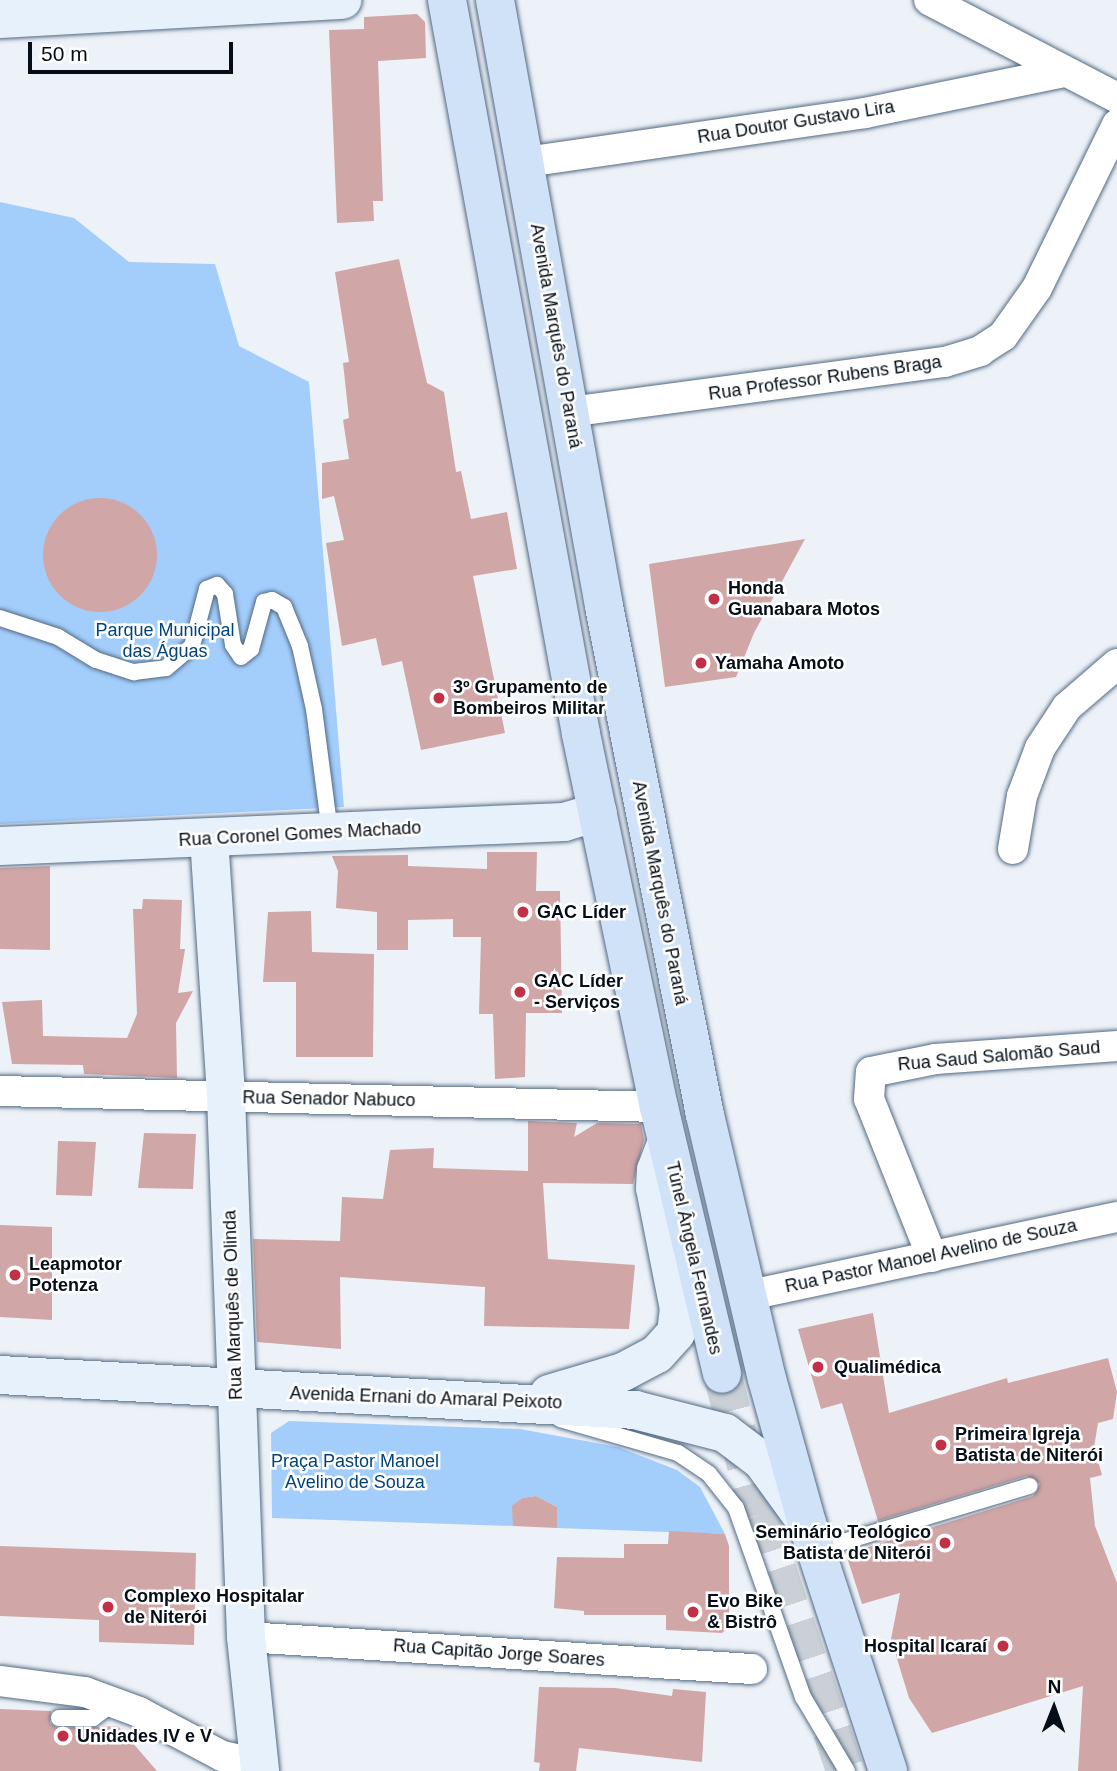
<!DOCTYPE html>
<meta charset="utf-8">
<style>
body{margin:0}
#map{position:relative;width:1117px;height:1771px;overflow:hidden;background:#edf2f8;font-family:Helvetica,sans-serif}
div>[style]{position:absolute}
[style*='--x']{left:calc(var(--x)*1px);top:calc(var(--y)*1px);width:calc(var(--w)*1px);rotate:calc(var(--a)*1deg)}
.green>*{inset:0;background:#a3cefc}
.building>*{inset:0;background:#d0a6a6}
.round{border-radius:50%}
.primary-tunnel>*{height:38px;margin-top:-19px;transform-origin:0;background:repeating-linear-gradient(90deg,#cad0d6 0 38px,transparent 0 57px)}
.roads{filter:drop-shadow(0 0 2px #536a83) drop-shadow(0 0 2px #536a83)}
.lane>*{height:16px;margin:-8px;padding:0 8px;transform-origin:8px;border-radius:8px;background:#fff}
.street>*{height:30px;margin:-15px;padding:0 15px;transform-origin:15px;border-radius:15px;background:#fff}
.secondary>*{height:38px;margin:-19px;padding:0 19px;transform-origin:19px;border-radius:19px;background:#e7f1fb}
.primary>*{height:38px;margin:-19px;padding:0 19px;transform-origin:19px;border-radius:19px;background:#d0e2f7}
.dots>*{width:19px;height:19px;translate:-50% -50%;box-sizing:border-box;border:4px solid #fff;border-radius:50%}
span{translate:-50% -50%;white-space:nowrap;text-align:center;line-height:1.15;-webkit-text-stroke:5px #fff;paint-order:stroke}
.street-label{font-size:18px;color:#050d17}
.poi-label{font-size:18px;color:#050d17;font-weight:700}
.left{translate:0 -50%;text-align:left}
.right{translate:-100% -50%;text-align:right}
.park-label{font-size:18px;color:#00437b}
.north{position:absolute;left:1019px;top:1673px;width:70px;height:70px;-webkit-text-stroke:5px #fff;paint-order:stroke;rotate:1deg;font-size:19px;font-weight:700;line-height:28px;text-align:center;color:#050d17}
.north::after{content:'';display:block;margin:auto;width:24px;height:32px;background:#050d17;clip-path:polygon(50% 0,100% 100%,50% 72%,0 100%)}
.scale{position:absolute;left:28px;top:42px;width:205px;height:32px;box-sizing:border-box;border:4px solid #050d17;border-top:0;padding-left:9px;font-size:21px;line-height:24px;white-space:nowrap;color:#050d17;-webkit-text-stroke:5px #fff;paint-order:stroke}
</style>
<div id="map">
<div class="green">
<div style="clip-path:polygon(0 202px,74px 218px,129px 262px,215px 264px,239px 346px,309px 382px,344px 807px,0 824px)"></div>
<div style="clip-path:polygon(289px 1421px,520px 1429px,618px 1447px,677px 1470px,700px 1487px,725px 1534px,557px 1528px,557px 1507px,536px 1496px,522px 1498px,513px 1506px,513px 1526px,272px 1518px,271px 1433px)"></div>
</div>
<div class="building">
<div style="clip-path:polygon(417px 14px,425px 22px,426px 58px,378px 61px,383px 201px,373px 201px,374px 221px,337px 223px,329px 30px,364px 29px,364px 17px)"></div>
<div style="clip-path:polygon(399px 259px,427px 383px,444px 392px,456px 472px,461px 471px,471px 519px,507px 512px,517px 569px,473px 576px,505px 733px,421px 750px,402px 661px,382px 666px,376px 638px,342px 646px,326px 543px,344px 540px,334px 496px,322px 499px,322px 463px,349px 459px,343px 420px,349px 418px,343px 363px,349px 362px,335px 272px)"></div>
<div class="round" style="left:43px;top:498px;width:114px;height:114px"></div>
<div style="clip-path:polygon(805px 539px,754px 633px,736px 677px,665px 687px,649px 564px)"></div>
<div style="clip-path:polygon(487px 852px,537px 852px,536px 891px,560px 891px,562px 1013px,526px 1013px,525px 1077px,495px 1079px,493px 1014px,479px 1014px,481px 937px,453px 937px,453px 919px,408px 920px,408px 950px,377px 950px,377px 912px,336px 908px,338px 871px,332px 856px,408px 855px,408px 866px,487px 869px)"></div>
<div style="clip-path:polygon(50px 866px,50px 950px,0 949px,0 868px)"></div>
<div style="clip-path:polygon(143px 899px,182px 900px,180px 949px,185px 949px,178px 993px,193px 991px,176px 1023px,177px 1078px,84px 1074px,83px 1065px,12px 1064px,2px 1002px,42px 1000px,43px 1036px,127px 1038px,137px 1014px,133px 909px,142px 909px)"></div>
<div style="clip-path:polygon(311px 911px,312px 952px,374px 954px,373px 1057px,296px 1057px,296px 982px,263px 982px,268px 912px)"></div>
<div style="clip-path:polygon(528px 1121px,577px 1123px,574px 1137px,597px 1123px,641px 1124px,644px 1140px,633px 1184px,543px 1183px,548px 1259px,635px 1265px,629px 1329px,484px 1326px,485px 1287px,340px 1277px,341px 1349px,257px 1342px,253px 1239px,340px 1241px,342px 1197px,383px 1199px,390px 1150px,434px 1148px,433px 1168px,528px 1171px)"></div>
<div style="clip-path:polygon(144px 1133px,196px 1134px,193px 1189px,138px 1188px)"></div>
<div style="clip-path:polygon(58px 1141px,96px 1142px,92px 1196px,56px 1195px)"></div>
<div style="clip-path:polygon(0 1225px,52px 1227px,52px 1320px,0 1317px)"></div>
<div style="clip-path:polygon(873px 1313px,889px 1413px,1007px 1378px,1008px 1383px,1108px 1358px,1117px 1392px,1113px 1419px,1098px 1423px,1094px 1447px,1102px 1475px,1090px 1478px,1095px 1526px,1117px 1583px,1117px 1771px,1078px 1771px,1083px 1686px,932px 1733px,909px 1698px,891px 1639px,900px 1593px,862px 1604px,846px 1554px,1033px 1496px,1040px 1484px,1027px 1476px,878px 1521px,842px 1403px,821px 1409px,798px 1329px)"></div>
<div style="clip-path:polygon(536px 1496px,557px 1507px,557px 1528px,513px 1526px,512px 1506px,522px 1498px)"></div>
<div style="clip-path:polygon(669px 1531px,725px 1534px,729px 1546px,729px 1627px,722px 1633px,666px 1630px,666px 1615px,584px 1615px,584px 1611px,554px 1608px,557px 1557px,624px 1558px,624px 1544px,668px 1544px)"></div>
<div style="clip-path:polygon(0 1546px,196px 1553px,194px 1645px,99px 1642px,99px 1620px,0 1616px)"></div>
<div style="clip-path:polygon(539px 1687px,615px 1688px,672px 1696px,673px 1689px,706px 1692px,702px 1762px,579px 1748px,576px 1771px,539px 1771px,540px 1763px,534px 1762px)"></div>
<div style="clip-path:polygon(0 1709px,51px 1711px,50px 1723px,58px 1728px,118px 1726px,157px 1771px,0 1771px)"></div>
</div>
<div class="primary-tunnel">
<div style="--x:722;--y:1374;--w:146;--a:75.3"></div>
<div style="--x:759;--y:1515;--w:270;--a:71.4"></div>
</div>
<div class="roads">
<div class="lane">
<div style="--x:0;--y:618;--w:61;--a:18.1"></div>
<div style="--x:58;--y:637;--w:44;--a:31.2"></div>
<div style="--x:96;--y:660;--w:40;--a:18"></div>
<div style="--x:134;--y:672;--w:32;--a:-7"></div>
<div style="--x:166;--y:668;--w:34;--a:-40"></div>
<div style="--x:192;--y:646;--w:59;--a:-75.3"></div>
<div style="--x:207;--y:589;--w:11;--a:-22"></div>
<div style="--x:217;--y:585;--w:12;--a:48"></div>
<div style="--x:225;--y:594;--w:52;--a:81.1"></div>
<div style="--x:233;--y:645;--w:14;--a:56"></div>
<div style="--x:241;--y:657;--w:13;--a:-39"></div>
<div style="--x:251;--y:649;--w:49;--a:-74.5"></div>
<div style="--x:264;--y:602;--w:8;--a:-14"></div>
<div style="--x:272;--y:600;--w:14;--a:30"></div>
<div style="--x:284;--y:607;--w:42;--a:67.7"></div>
<div style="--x:300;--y:646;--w:65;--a:77.5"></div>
<div style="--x:314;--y:709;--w:125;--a:82.6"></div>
<div style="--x:560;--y:1419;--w:123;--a:16.1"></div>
<div style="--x:678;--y:1453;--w:37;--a:34"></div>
<div style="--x:709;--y:1474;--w:43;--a:51.5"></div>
<div style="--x:736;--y:1508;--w:201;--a:70.5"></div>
<div style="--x:803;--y:1697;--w:86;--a:59.3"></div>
<div style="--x:816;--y:1550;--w:223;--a:-16.7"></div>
<div style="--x:59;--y:1718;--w:34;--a:0"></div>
<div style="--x:93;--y:1718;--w:27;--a:-36"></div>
</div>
<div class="street">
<div style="--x:929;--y:0;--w:212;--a:27.5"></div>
<div style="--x:526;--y:162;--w:343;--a:-8.2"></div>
<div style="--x:865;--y:113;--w:203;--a:-11.6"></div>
<div style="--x:569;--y:412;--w:379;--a:-7.6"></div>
<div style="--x:945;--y:362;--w:37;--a:-17"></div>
<div style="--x:980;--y:351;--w:27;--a:-33"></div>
<div style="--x:1003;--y:336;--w:59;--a:-54.7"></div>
<div style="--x:1037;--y:288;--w:182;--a:-63.9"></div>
<div style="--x:1013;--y:849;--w:54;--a:-80.4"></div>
<div style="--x:1022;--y:796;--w:51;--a:-69.4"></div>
<div style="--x:1040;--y:748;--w:49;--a:-56.6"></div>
<div style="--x:1067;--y:707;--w:66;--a:-40.7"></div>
<div style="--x:0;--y:1091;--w:659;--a:1.39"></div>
<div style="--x:932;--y:1257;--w:170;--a:-111.7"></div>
<div style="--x:869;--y:1099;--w:27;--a:-86"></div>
<div style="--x:871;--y:1072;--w:66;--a:-11.3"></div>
<div style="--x:936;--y:1059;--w:181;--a:-4.1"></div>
<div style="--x:745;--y:1296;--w:380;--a:-12"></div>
<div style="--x:246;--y:1637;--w:507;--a:3.62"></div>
<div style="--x:0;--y:1681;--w:86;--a:7.4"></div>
<div style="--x:85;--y:1692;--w:58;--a:20.3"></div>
<div style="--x:139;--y:1712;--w:94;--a:27.9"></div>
<div style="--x:222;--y:1756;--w:38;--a:12"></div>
</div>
<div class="secondary">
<div style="--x:0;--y:19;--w:343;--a:-3.2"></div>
<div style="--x:209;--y:838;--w:260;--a:86.2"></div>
<div style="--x:226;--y:1097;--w:540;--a:87.88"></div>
<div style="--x:246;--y:1637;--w:135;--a:84"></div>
<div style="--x:0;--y:846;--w:565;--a:-2.44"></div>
<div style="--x:564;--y:822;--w:35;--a:-16"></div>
<div style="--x:0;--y:1375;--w:636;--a:3.15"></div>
<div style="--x:635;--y:1410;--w:93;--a:14.3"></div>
<div style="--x:725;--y:1433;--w:46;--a:37.1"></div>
<div style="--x:762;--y:1461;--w:72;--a:54.1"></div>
<div style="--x:549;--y:1394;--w:77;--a:-16.6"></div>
<div style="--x:623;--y:1372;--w:38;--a:-28"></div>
<div style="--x:657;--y:1354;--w:28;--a:-48"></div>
<div style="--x:676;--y:1333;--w:24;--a:-83"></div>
<div style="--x:679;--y:1309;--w:123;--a:-101.2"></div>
<div style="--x:655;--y:1188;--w:18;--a:-87"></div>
<div style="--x:656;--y:1170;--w:30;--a:-69"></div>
</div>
<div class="primary">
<div style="--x:447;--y:0;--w:746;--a:79.65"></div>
<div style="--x:581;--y:734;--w:381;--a:78.2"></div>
<div style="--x:659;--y:1107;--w:274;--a:76.7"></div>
<div style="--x:495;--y:0;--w:616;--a:79.8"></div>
<div style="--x:604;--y:606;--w:519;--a:78.78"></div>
<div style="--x:705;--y:1115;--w:271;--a:76.8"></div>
<div style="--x:767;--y:1379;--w:149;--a:74.5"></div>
<div style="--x:807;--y:1523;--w:261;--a:71.9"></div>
</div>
</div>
<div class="dots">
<div style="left:714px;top:599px;background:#c13045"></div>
<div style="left:701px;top:663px;background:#c13045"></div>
<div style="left:439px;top:698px;background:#c13045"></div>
<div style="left:523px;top:912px;background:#c13045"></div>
<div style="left:520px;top:992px;background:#c13045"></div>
<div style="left:15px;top:1275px;background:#c13045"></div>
<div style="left:818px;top:1367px;background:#c13045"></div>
<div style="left:941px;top:1445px;background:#c13045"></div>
<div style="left:945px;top:1543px;background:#c13045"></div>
<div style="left:108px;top:1607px;background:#c13045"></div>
<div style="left:693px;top:1612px;background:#c13045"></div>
<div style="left:1003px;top:1646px;background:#c13045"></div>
<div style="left:63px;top:1736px;background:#c13045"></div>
</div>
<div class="street-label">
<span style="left:796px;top:122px;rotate:-9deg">Rua Doutor Gustavo Lira</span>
<span style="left:556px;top:336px;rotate:80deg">Avenida Marquês do Paraná</span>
<span style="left:825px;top:378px;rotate:-8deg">Rua Professor Rubens Braga</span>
<span style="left:300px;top:834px;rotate:-3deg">Rua Coronel Gomes Machado</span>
<span style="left:660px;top:893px;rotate:79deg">Avenida Marquês do Paraná</span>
<span style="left:999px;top:1056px;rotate:-5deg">Rua Saud Salomão Saud</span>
<span style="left:329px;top:1099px;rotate:1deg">Rua Senador Nabuco</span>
<span style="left:931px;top:1256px;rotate:-12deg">Rua Pastor Manoel Avelino de Souza</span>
<span style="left:694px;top:1258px;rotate:77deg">Túnel Ângela Fernandes</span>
<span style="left:233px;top:1305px;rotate:-92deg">Rua Marquês de Olinda</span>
<span style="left:426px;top:1398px;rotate:2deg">Avenida Ernani do Amaral Peixoto</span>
<span style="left:499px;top:1653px;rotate:4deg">Rua Capitão Jorge Soares</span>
</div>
<div class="poi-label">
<span class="left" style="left:728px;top:599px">Honda<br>Guanabara Motos</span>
<span class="left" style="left:715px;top:663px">Yamaha Amoto</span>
<span class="left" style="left:453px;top:698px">3º Grupamento de<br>Bombeiros Militar</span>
<span class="left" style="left:537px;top:912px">GAC Líder</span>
<span class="left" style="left:534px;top:992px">GAC Líder<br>- Serviços</span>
<span class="left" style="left:29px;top:1275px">Leapmotor<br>Potenza</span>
<span class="left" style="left:834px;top:1367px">Qualimédica</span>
<span class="left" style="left:955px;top:1445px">Primeira Igreja<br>Batista de Niterói</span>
<span class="right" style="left:931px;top:1543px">Seminário Teológico<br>Batista de Niterói</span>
<span class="left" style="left:124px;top:1607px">Complexo Hospitalar<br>de Niterói</span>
<span class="left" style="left:707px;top:1612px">Evo Bike<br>&amp; Bistrô</span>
<span class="right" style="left:987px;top:1646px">Hospital Icaraí</span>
<span class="left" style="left:77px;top:1736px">Unidades IV e V</span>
</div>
<div class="park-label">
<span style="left:165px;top:641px">Parque Municipal<br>das Águas</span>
<span style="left:355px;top:1472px">Praça Pastor Manoel<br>Avelino de Souza</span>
</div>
<div class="north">N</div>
<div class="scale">50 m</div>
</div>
